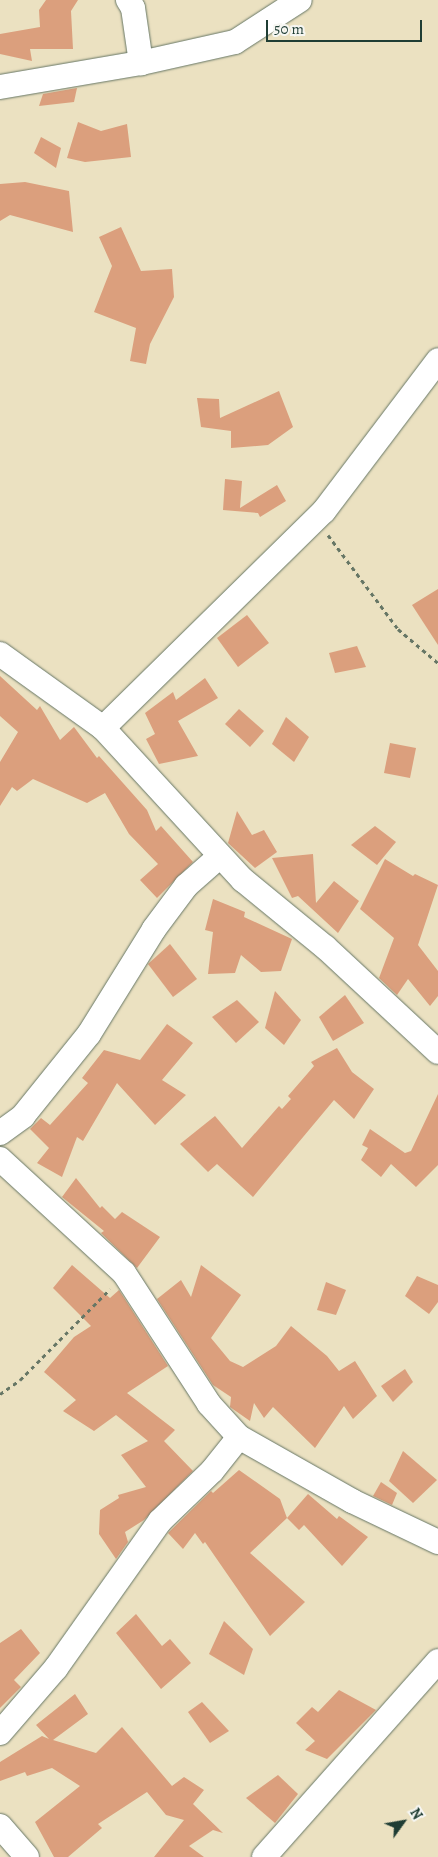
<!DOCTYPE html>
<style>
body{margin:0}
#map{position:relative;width:438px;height:1857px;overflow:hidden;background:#ebe1c1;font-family:Alegreya,serif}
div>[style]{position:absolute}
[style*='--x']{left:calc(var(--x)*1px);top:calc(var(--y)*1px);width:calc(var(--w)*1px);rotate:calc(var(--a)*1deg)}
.building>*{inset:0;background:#db9f7d}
.path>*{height:3px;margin-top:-1.5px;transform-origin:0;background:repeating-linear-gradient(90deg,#667665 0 4px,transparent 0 8px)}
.roads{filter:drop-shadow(0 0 1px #667665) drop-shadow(0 0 1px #667665)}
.minor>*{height:24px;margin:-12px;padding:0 12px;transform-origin:12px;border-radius:12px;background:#fff}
span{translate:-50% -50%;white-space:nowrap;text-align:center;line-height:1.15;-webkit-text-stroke:4.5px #f6f6f2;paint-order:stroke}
.north{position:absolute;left:378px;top:1797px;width:50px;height:50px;-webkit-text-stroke:4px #f6f6f2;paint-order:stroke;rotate:58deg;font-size:14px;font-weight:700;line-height:20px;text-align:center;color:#1f3d34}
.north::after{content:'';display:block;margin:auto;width:18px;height:22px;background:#1f3d34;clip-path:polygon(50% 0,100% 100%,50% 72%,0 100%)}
.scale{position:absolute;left:266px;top:20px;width:156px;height:22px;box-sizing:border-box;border:2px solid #1f3d34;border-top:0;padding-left:6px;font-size:15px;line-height:18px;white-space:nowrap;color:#1f3d34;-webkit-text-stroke:4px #f6f6f2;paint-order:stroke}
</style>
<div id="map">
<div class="building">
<div style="clip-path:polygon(46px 0,78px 0,71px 11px,73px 49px,30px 49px,32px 61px,0 54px,0 34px,40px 27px,39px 10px)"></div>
<div style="clip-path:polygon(77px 88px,74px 102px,39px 106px,43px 94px)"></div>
<div style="clip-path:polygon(78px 122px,101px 131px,127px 124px,131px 157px,85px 162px,67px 158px)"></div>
<div style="clip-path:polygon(41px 137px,61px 148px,56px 168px,34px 153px)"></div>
<div style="clip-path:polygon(25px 182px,69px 191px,73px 232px,10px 215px,0 221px,0 184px)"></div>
<div style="clip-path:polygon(121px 227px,141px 271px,172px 269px,174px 297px,150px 344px,146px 364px,130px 361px,136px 328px,94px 312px,112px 266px,99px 237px)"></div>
<div style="clip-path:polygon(279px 391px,293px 427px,268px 445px,231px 448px,231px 431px,201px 427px,197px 398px,219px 399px,220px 418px)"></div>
<div style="clip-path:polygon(225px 479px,242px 481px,240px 508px,277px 485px,286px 501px,260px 517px,258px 513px,223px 510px)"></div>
<div style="clip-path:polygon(438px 589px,438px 645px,412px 605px)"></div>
<div style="clip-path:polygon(247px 615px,269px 643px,238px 667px,217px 638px)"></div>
<div style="clip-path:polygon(357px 646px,366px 667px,335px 673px,329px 653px)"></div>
<div style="clip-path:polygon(0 676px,37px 710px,40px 706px,60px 740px,74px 727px,97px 758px,99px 756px,147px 810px,156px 831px,161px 826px,193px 862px,157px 898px,140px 880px,158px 864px,129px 834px,105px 793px,87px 803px,33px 779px,17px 791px,12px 787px,0 806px,0 762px,18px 732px,0 716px)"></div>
<div style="clip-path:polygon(205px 678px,218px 698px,178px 721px,198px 756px,159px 764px,146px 739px,155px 734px,145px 713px,173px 692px,176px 700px)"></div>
<div style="clip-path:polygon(239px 709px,264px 731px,250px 747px,225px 724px)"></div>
<div style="clip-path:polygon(286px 717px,309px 737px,294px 762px,272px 744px)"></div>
<div style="clip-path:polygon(390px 743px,416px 748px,410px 778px,384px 773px)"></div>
<div style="clip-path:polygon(237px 811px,252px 835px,264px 830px,277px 852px,255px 868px,228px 843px)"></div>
<div style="clip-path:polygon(375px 826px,396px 842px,377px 865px,351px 845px)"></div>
<div style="clip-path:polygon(313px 854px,316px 903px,334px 881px,359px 901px,338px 933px,298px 896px,292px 898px,272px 858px)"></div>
<div style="clip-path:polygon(385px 859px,413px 876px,415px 874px,438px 885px,418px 945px,438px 971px,438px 996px,430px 1006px,408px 979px,397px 995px,379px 978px,394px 938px,360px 909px)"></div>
<div style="clip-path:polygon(213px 899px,245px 912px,244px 917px,292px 939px,281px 971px,261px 972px,241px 955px,235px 973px,208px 974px,213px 932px,205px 930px)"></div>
<div style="clip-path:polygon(170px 944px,197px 979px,173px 997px,148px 964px)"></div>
<div style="clip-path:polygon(275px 991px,301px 1020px,284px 1045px,265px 1028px)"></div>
<div style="clip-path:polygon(345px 995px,364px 1023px,333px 1041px,319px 1017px)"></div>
<div style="clip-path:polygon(237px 1000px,259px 1022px,236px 1043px,212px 1017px)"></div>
<div style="clip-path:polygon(167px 1024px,193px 1043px,162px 1080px,186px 1095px,155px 1125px,117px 1083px,83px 1141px,77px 1137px,62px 1177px,37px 1163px,49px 1148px,30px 1129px,41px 1118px,50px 1125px,88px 1083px,82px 1078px,104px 1050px,140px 1060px)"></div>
<div style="clip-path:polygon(337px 1048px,352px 1072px,374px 1089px,354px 1119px,334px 1100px,253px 1197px,217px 1164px,208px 1172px,180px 1144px,215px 1116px,242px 1148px,279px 1106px,282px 1109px,291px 1099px,288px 1096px,314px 1066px,311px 1062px)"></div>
<div style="clip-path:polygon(438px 1094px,438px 1165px,416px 1187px,391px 1164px,381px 1177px,361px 1160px,368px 1148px,362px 1145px,370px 1129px,405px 1153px,411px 1151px)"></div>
<div style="clip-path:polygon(76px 1178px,100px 1208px,102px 1206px,115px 1219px,122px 1212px,160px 1237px,137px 1268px,101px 1233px,104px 1231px,62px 1197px)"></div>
<div style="clip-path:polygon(72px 1265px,110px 1298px,119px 1290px,168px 1366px,127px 1393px,175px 1430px,164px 1441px,193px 1471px,144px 1520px,125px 1532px,128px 1542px,116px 1559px,99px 1534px,100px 1510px,119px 1498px,118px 1495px,146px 1487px,121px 1455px,148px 1441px,116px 1415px,94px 1431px,63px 1411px,76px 1400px,44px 1372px,74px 1337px,91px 1326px,53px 1288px)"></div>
<div style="clip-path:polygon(201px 1265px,241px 1295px,211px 1338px,230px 1361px,243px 1367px,276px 1346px,291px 1326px,327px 1356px,339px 1371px,355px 1361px,377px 1396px,353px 1419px,344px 1406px,315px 1448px,273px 1407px,264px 1418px,254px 1403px,250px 1421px,230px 1407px,231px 1397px,213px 1385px,157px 1299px,181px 1280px,191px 1297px)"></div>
<div style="clip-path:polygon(417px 1276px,438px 1285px,438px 1302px,429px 1314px,405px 1296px)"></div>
<div style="clip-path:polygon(326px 1282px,346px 1290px,336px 1315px,317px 1310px)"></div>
<div style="clip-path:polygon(405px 1369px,413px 1382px,393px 1402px,381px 1386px)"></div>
<div style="clip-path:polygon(403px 1451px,437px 1480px,413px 1503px,389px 1481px)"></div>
<div style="clip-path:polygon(239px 1470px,280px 1499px,287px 1518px,250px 1553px,305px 1602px,270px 1636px,205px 1542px,203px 1544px,195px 1533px,183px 1549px,168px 1533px,211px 1491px,213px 1493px)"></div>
<div style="clip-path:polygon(381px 1482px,397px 1493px,392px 1505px,373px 1496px)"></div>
<div style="clip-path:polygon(308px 1494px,337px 1519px,339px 1516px,368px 1537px,342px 1566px,304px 1525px,299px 1530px,287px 1518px)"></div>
<div style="clip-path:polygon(136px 1614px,162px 1646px,170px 1639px,191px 1663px,161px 1689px,116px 1633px)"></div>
<div style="clip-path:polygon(224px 1621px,253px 1649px,244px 1675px,209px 1654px)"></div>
<div style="clip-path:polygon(21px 1629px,40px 1653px,14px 1680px,21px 1687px,0 1708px,0 1643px)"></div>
<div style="clip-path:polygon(339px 1690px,376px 1710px,327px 1759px,305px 1750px,315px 1741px,296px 1723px,312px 1707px,318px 1712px)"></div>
<div style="clip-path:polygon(75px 1694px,88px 1714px,53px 1740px,96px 1753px,122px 1727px,172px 1786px,184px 1777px,204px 1790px,193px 1804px,223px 1833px,213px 1830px,189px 1846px,204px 1857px,154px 1857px,184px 1820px,166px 1815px,147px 1792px,98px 1824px,102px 1828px,68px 1857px,54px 1857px,35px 1822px,80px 1786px,52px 1768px,27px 1776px,25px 1772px,0 1781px,0 1762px,42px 1736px,49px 1739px,36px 1725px)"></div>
<div style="clip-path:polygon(202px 1702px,229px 1731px,210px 1743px,188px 1712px)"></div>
<div style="clip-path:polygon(278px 1775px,298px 1794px,275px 1823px,246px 1798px)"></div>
</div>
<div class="path">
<div style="--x:328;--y:535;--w:117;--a:53.3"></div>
<div style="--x:398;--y:629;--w:52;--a:40.4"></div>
<div style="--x:0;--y:1394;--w:24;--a:-35"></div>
<div style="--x:20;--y:1380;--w:128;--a:-45.3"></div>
</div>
<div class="roads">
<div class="minor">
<div style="--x:128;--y:0;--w:9;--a:58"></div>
<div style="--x:133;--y:8;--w:56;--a:81.7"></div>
<div style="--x:0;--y:87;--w:143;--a:-9.7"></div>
<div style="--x:141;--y:63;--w:96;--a:-12.6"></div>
<div style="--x:235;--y:42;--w:77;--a:-32.9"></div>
<div style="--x:0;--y:654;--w:127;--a:35.7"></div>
<div style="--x:103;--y:728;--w:207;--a:47.4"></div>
<div style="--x:243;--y:880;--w:106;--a:39.3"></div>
<div style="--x:325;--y:947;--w:154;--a:42.9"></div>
<div style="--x:103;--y:728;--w:310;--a:-44.5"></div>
<div style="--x:324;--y:511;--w:189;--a:-52.9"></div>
<div style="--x:0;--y:1133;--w:29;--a:-36"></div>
<div style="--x:23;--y:1116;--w:105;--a:-51.2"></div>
<div style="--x:89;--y:1034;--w:123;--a:-58.2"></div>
<div style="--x:154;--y:929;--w:54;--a:-53.3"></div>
<div style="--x:186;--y:886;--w:45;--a:-41.4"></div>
<div style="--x:0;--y:1159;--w:168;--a:42.6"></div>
<div style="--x:124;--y:1273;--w:156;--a:57"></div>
<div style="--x:209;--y:1404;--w:45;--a:47.7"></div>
<div style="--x:239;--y:1437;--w:130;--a:29.5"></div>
<div style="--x:352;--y:1501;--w:95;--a:25.5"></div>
<div style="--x:0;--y:1733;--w:86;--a:-49.3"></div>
<div style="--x:56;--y:1668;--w:180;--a:-54.7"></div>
<div style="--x:160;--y:1521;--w:72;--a:-43.9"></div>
<div style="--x:212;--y:1471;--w:43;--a:-51.5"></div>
<div style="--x:0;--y:1826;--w:41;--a:48.9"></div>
<div style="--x:264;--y:1857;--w:262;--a:-48.4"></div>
</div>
</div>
<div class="north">N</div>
<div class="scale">50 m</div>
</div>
